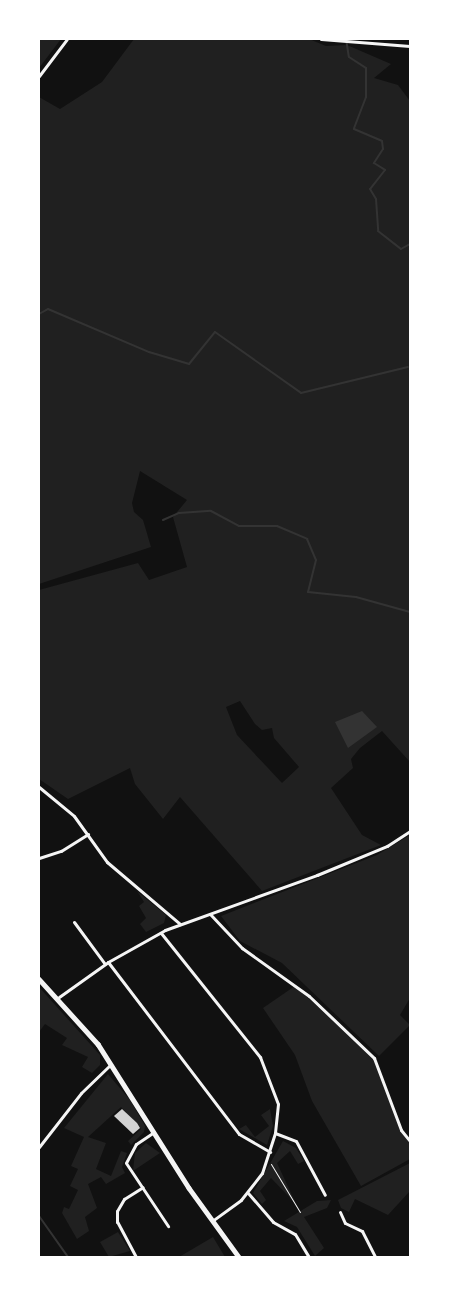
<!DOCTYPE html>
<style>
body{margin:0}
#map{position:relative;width:449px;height:1296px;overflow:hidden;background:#111;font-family:Overpass,sans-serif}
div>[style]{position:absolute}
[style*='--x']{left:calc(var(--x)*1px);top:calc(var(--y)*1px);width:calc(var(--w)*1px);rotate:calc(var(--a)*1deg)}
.green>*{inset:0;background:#202020}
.water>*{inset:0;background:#333}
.stream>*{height:2px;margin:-1px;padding:0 1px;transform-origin:1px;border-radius:1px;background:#333}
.building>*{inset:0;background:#d3d3d3}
.path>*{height:1px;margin:-0.5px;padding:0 0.5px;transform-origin:0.5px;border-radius:0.5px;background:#f5f5f5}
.minor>*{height:3px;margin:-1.5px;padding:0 1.5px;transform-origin:1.5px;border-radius:1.5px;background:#f5f5f5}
.tertiary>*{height:4.5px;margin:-2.25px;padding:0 2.25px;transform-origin:2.25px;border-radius:2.25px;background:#f5f5f5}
span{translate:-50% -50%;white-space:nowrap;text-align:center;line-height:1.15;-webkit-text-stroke:5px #fff;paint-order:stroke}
.frame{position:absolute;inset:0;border:40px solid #fff;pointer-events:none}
</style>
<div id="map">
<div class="green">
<div style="clip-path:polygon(39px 39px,61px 39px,39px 68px)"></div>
<div style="clip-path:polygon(evenodd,134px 39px,309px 39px,326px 46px,347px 45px,391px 64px,374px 78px,398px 85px,410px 101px,410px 762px,382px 731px,360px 748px,351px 759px,353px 768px,331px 788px,362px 835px,381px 845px,262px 891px,180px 797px,163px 819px,135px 784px,130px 768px,68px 799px,39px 779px,39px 590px,138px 563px,149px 580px,187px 567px,173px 517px,187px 500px,140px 471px,132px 503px,134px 512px,143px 520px,151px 547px,39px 584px,39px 97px,60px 109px,102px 82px,134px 39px,240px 701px,255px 724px,262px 730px,272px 728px,274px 738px,299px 767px,282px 783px,237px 735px,226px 707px,240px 701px)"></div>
<div style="clip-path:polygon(410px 835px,410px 998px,400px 1015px,410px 1025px,379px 1056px,282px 963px,240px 941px,221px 916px,377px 855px)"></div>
<div style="clip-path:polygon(137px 891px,166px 915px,164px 923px,146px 932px,140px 924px,146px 918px,139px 906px,144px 902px)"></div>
<div style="clip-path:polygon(295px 986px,374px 1058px,401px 1130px,410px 1141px,410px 1159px,361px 1186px,312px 1101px,295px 1055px,263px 1008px)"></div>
<div style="clip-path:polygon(39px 987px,100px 1055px,100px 1065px,92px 1073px,82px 1067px,88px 1057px,62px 1045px,67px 1038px,45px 1024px,39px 1032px)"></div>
<div style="clip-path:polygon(108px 1074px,130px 1100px,145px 1126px,144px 1132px,131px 1145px,128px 1141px,141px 1129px,121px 1107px,88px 1137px,106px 1143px,96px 1169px,111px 1176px,121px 1151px,127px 1153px,122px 1167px,125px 1173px,106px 1184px,101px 1177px,88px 1184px,97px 1208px,85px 1217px,89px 1231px,77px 1239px,62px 1213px,64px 1207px,69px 1209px,78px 1190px,70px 1186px,78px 1169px,71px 1166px,84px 1137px,64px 1128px)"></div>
<div style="clip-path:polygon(270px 1109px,273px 1126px,267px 1145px,239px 1129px,246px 1125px,255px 1137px,269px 1126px,261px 1115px)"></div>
<div style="clip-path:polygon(283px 1141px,296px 1148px,304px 1161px,298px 1164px,290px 1151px,277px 1163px,296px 1204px,271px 1178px,260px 1191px,266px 1200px,262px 1204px,253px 1193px)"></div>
<div style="clip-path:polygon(146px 1143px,160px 1153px,133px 1171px,135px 1153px)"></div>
<div style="clip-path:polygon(410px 1163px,410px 1191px,388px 1215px,355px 1199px,349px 1212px,341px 1208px,338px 1200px)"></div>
<div style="clip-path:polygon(331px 1200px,327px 1208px,304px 1217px,324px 1248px,315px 1256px,297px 1227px,284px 1221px,317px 1201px)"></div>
<div style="clip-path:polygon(118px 1232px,130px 1251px,109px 1257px,100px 1242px)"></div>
<div style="clip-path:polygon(213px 1237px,225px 1257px,179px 1257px)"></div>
</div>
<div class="water">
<div style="clip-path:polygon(362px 711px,377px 727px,348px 748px,335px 722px)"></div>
</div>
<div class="stream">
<div style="--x:346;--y:39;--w:18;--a:81"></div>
<div style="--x:349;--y:57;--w:20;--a:33"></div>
<div style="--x:366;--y:68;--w:29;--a:90"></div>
<div style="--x:366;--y:97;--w:34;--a:111"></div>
<div style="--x:354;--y:129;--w:30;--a:23"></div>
<div style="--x:382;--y:141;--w:8;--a:83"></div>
<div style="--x:383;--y:149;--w:17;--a:123"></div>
<div style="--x:374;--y:163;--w:13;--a:32"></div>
<div style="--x:385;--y:170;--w:24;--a:128"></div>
<div style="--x:370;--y:189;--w:12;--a:59"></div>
<div style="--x:376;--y:199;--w:32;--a:86"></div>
<div style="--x:378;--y:231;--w:29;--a:38"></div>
<div style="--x:401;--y:249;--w:10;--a:-29"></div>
<div style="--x:39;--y:314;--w:10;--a:-29"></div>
<div style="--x:48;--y:309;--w:110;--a:23.1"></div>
<div style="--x:149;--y:352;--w:42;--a:16.7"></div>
<div style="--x:189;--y:364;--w:41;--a:-50.9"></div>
<div style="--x:215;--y:332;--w:105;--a:35.3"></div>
<div style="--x:301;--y:393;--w:110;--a:-13.7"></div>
<div style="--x:410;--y:353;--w:16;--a:90"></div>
<div style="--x:163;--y:520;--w:17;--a:-24"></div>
<div style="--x:179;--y:513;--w:32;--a:-4"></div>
<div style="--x:211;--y:511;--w:32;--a:28"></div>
<div style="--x:239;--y:526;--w:38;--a:0"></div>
<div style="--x:277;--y:526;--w:33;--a:23"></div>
<div style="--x:307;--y:539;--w:23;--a:67"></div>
<div style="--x:316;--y:560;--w:33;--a:104"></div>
<div style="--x:308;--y:592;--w:48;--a:5.9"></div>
<div style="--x:356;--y:597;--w:56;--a:15.5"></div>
<div style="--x:410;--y:552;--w:1;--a:90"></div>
<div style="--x:39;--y:1216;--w:50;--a:54.7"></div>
</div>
<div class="building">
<div style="clip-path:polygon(122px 1109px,137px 1123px,140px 1128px,133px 1134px,114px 1116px)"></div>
</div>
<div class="path">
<div style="--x:271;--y:1164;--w:56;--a:58.9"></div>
</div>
<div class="minor">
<div style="--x:321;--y:39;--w:89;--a:4.5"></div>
<div style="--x:39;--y:76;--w:46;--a:-52.9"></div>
<div style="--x:39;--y:787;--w:45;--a:39.6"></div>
<div style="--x:74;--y:816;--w:57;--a:54.3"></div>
<div style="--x:107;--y:862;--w:96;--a:40.3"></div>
<div style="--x:39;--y:858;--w:23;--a:-18"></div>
<div style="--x:61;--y:851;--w:32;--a:-32"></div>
<div style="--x:210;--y:914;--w:47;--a:46.7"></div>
<div style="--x:242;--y:948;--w:82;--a:35.6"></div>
<div style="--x:309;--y:996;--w:90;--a:43.6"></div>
<div style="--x:374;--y:1058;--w:77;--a:69.4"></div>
<div style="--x:401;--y:1130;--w:14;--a:51"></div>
<div style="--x:74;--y:922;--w:52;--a:53.6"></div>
<div style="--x:161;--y:933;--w:159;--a:51.4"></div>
<div style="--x:260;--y:1057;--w:50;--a:69"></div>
<div style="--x:278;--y:1104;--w:29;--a:96"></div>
<div style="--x:275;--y:1133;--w:42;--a:108"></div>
<div style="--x:262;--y:1173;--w:34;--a:128"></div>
<div style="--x:241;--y:1200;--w:36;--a:144"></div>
<div style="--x:108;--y:962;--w:216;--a:52.7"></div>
<div style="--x:239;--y:1134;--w:36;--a:30"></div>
<div style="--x:59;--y:997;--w:60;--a:-35.5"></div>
<div style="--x:108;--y:962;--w:65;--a:-29.3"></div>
<div style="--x:165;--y:930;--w:162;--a:-19.9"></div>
<div style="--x:317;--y:875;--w:76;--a:-22.5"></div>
<div style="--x:387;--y:846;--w:27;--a:-33"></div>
<div style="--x:154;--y:1132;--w:22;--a:146"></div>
<div style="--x:136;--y:1144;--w:21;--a:118"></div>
<div style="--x:126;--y:1163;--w:76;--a:56.3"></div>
<div style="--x:275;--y:1133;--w:22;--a:21"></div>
<div style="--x:296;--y:1141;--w:61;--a:61.8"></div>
<div style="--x:39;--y:1147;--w:68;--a:-52.1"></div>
<div style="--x:81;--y:1093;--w:40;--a:-44"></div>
<div style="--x:248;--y:1193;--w:38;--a:49"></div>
<div style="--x:273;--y:1222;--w:25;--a:29"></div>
<div style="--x:295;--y:1234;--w:27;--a:59"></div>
<div style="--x:340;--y:1212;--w:12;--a:66"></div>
<div style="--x:345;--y:1223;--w:19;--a:25"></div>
<div style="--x:362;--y:1231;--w:29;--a:63"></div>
<div style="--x:136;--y:1257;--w:40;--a:-118"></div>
<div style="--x:117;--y:1222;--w:11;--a:-90"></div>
<div style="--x:117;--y:1211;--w:14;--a:-60"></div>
<div style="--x:124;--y:1199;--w:22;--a:-32"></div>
</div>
<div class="tertiary">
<div style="--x:39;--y:979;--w:88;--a:47.8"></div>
<div style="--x:98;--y:1044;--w:170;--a:57.7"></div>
<div style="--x:189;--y:1188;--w:85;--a:54.1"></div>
</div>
<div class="frame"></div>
</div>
